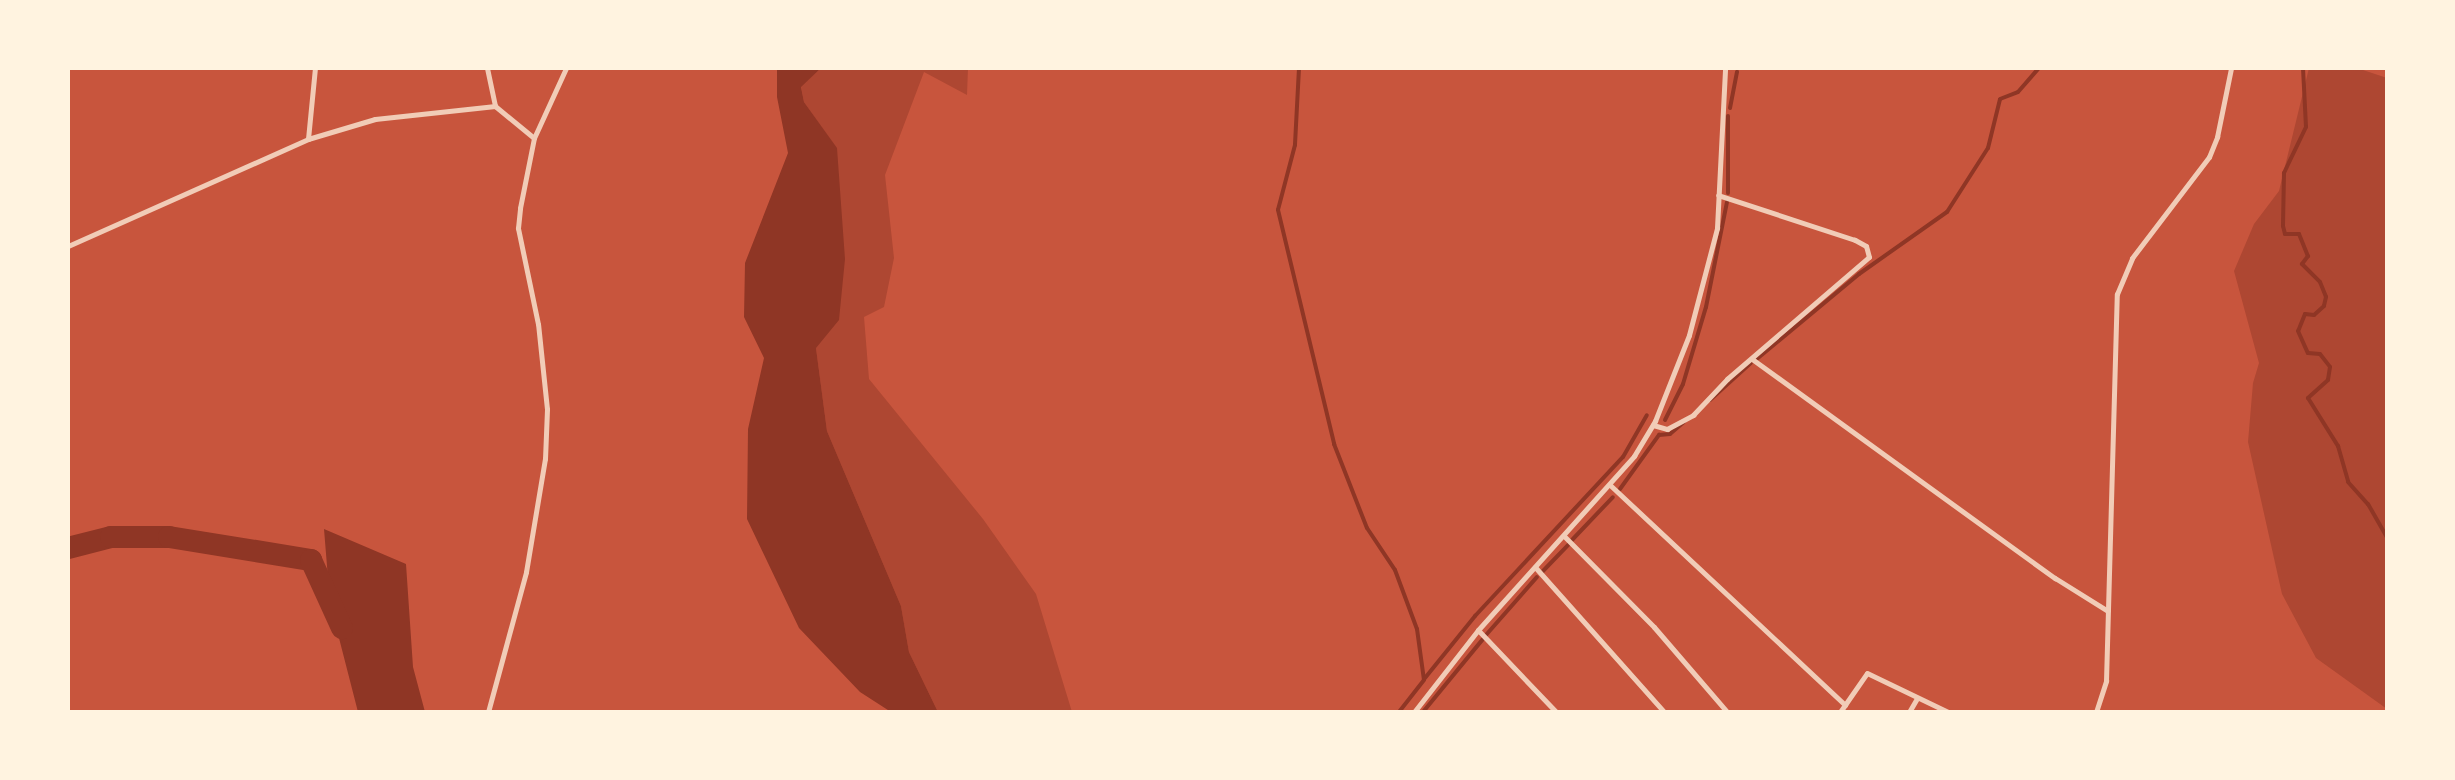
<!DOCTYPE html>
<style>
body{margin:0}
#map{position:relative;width:2455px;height:780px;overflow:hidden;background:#c8553d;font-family:Jost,sans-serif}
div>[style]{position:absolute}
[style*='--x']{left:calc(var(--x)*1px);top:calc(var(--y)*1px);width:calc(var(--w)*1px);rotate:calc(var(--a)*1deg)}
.green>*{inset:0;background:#ae4732}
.water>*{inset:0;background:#8f3625}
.stream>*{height:4px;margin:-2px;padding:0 2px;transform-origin:2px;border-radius:2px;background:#8f3625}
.river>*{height:22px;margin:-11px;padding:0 11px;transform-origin:11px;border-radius:11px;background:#8f3625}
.minor>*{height:5px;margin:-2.5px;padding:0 2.5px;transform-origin:2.5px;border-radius:2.5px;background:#f1ccb7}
span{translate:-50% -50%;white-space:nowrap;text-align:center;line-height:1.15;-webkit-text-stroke:10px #fff3e0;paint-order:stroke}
.frame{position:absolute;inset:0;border:70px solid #fff3e0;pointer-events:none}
</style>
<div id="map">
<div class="green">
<div style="clip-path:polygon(821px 68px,968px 68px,967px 95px,924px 72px,885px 175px,894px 258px,884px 307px,864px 317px,869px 379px,983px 519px,1036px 594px,1072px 712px,938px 712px,909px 652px,901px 606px,827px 431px,816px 348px,837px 149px,804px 102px,801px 86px)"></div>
<div style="clip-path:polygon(2309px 68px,2357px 68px,2387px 78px,2387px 709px,2316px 658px,2282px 594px,2248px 442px,2253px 383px,2259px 363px,2234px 271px,2254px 224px,2279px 191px)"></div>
</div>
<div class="water">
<div style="clip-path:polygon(777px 68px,821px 68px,801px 87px,804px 102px,837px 148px,845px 259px,839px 320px,816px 348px,827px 431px,901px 606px,909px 652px,938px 712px,891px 712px,860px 692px,799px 628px,747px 519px,748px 429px,764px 358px,744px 317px,745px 263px,788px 153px,777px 97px)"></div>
<div style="clip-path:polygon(324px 529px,406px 564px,413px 667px,425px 712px,358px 712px,330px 603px)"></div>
</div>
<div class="stream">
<div style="--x:1299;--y:68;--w:77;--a:93"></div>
<div style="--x:1295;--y:145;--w:67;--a:104.7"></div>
<div style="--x:1278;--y:210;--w:241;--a:76.5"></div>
<div style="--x:1334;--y:444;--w:90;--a:68.6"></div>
<div style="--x:1367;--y:528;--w:50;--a:56.3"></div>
<div style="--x:1395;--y:570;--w:63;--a:69.6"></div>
<div style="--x:1417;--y:629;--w:51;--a:82.2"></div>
<div style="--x:1424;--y:680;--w:41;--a:128"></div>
<div style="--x:2303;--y:68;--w:59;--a:87.1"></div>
<div style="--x:2306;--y:127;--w:51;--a:115.6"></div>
<div style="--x:2284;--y:173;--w:53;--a:91.1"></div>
<div style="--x:2283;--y:226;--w:8;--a:76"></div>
<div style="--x:2285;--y:234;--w:14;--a:0"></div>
<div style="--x:2299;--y:234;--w:24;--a:68"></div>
<div style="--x:2308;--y:256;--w:10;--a:127"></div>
<div style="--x:2302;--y:264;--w:25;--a:45"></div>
<div style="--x:2320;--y:282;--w:16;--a:68"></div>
<div style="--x:2326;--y:297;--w:9;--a:103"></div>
<div style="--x:2324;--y:306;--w:13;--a:138"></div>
<div style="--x:2314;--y:315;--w:9;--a:-174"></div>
<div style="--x:2305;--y:314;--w:18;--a:112"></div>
<div style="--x:2298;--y:331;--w:24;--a:66"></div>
<div style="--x:2308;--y:353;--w:12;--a:5"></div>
<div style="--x:2320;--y:354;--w:16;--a:52"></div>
<div style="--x:2330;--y:367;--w:13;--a:99"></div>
<div style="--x:2328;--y:380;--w:27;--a:138"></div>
<div style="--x:2308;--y:398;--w:57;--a:58"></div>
<div style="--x:2338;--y:446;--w:37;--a:74"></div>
<div style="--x:2348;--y:482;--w:30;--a:48"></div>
<div style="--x:2368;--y:504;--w:40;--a:60.3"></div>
<div style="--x:1730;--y:108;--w:37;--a:-79"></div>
<div style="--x:1728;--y:193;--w:77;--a:-90"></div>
<div style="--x:1758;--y:358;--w:131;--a:-39.7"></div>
<div style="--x:1859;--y:274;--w:108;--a:-35.2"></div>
<div style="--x:1947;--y:212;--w:76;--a:-57.4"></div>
<div style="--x:1988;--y:148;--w:50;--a:-76.2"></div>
<div style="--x:2000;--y:99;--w:19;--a:-21"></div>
<div style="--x:2018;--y:92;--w:32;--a:-49"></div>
<div style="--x:1710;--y:400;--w:55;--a:-42.1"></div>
<div style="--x:1665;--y:420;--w:40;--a:-63.4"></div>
<div style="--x:1683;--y:384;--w:80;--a:-73.4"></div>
<div style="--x:1706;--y:307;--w:107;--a:-78.7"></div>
<div style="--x:1620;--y:489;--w:67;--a:-54.2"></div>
<div style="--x:1659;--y:435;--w:11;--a:-5"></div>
<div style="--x:1670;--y:434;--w:18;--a:-41"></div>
<div style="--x:1572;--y:540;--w:59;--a:-46.4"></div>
<div style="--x:1543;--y:571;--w:37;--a:-46"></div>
<div style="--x:1486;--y:635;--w:77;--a:-48.7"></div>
<div style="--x:1425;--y:678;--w:80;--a:-51.1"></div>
<div style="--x:1475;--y:616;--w:217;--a:-47.1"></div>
<div style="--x:1623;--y:457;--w:48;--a:-60.3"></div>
<div style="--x:1423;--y:712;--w:94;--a:-50.6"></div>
</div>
<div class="river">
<div style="--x:68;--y:548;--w:44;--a:-14.3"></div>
<div style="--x:111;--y:537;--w:58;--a:0"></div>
<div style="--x:169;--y:537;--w:144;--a:9.2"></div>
<div style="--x:311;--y:560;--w:75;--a:65.5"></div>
</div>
<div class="minor">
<div style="--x:487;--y:68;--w:39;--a:78"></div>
<div style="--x:308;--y:139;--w:71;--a:-84.4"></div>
<div style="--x:68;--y:246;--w:263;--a:-24"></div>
<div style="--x:308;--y:139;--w:70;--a:-16.6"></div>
<div style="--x:375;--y:119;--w:121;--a:-6.2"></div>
<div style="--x:495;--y:106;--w:50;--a:39.4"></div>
<div style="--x:1752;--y:359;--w:374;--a:35.9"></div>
<div style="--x:2055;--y:578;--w:62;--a:31.9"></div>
<div style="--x:1653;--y:425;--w:15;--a:16"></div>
<div style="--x:1667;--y:429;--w:30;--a:-28"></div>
<div style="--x:1693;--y:415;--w:50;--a:-46.6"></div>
<div style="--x:1727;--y:379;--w:187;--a:-40.7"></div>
<div style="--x:1869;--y:257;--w:11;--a:-105"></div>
<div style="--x:1866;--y:246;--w:13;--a:-151"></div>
<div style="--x:1855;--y:240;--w:144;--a:-161.8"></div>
<div style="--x:1610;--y:485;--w:322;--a:43.1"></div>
<div style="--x:1564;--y:536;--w:128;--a:45.3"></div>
<div style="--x:1654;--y:627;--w:112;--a:49.3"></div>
<div style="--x:1535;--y:567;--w:194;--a:48.3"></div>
<div style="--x:1478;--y:630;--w:113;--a:46.4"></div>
<div style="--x:488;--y:712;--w:145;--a:-74.8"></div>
<div style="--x:526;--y:572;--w:115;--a:-80.5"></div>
<div style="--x:545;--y:459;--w:50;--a:-87.7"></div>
<div style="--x:547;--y:409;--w:85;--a:-96"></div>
<div style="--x:538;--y:324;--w:98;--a:-101.8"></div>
<div style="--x:518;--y:228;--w:20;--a:-84"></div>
<div style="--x:520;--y:208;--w:71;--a:-78.7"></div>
<div style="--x:534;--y:138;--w:77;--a:-65.4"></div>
<div style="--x:1414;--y:712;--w:104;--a:-52"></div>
<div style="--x:1478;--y:630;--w:234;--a:-48.1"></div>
<div style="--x:1634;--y:456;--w:41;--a:-59"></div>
<div style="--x:1655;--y:421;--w:92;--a:-68.4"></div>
<div style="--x:1689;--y:335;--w:111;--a:-75.3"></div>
<div style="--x:1717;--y:228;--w:160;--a:-87.1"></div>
<div style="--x:1840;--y:712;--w:47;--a:-55.3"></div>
<div style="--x:1867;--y:673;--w:90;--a:25.7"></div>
<div style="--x:1909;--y:712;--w:16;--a:-60"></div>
<div style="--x:2096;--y:712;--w:33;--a:-72"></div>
<div style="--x:2106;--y:681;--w:387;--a:-88.4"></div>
<div style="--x:2117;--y:294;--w:39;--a:-67"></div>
<div style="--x:2132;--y:258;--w:127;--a:-52.7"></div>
<div style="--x:2209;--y:157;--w:22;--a:-68"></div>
<div style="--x:2217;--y:137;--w:70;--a:-78.5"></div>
</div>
<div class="frame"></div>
</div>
